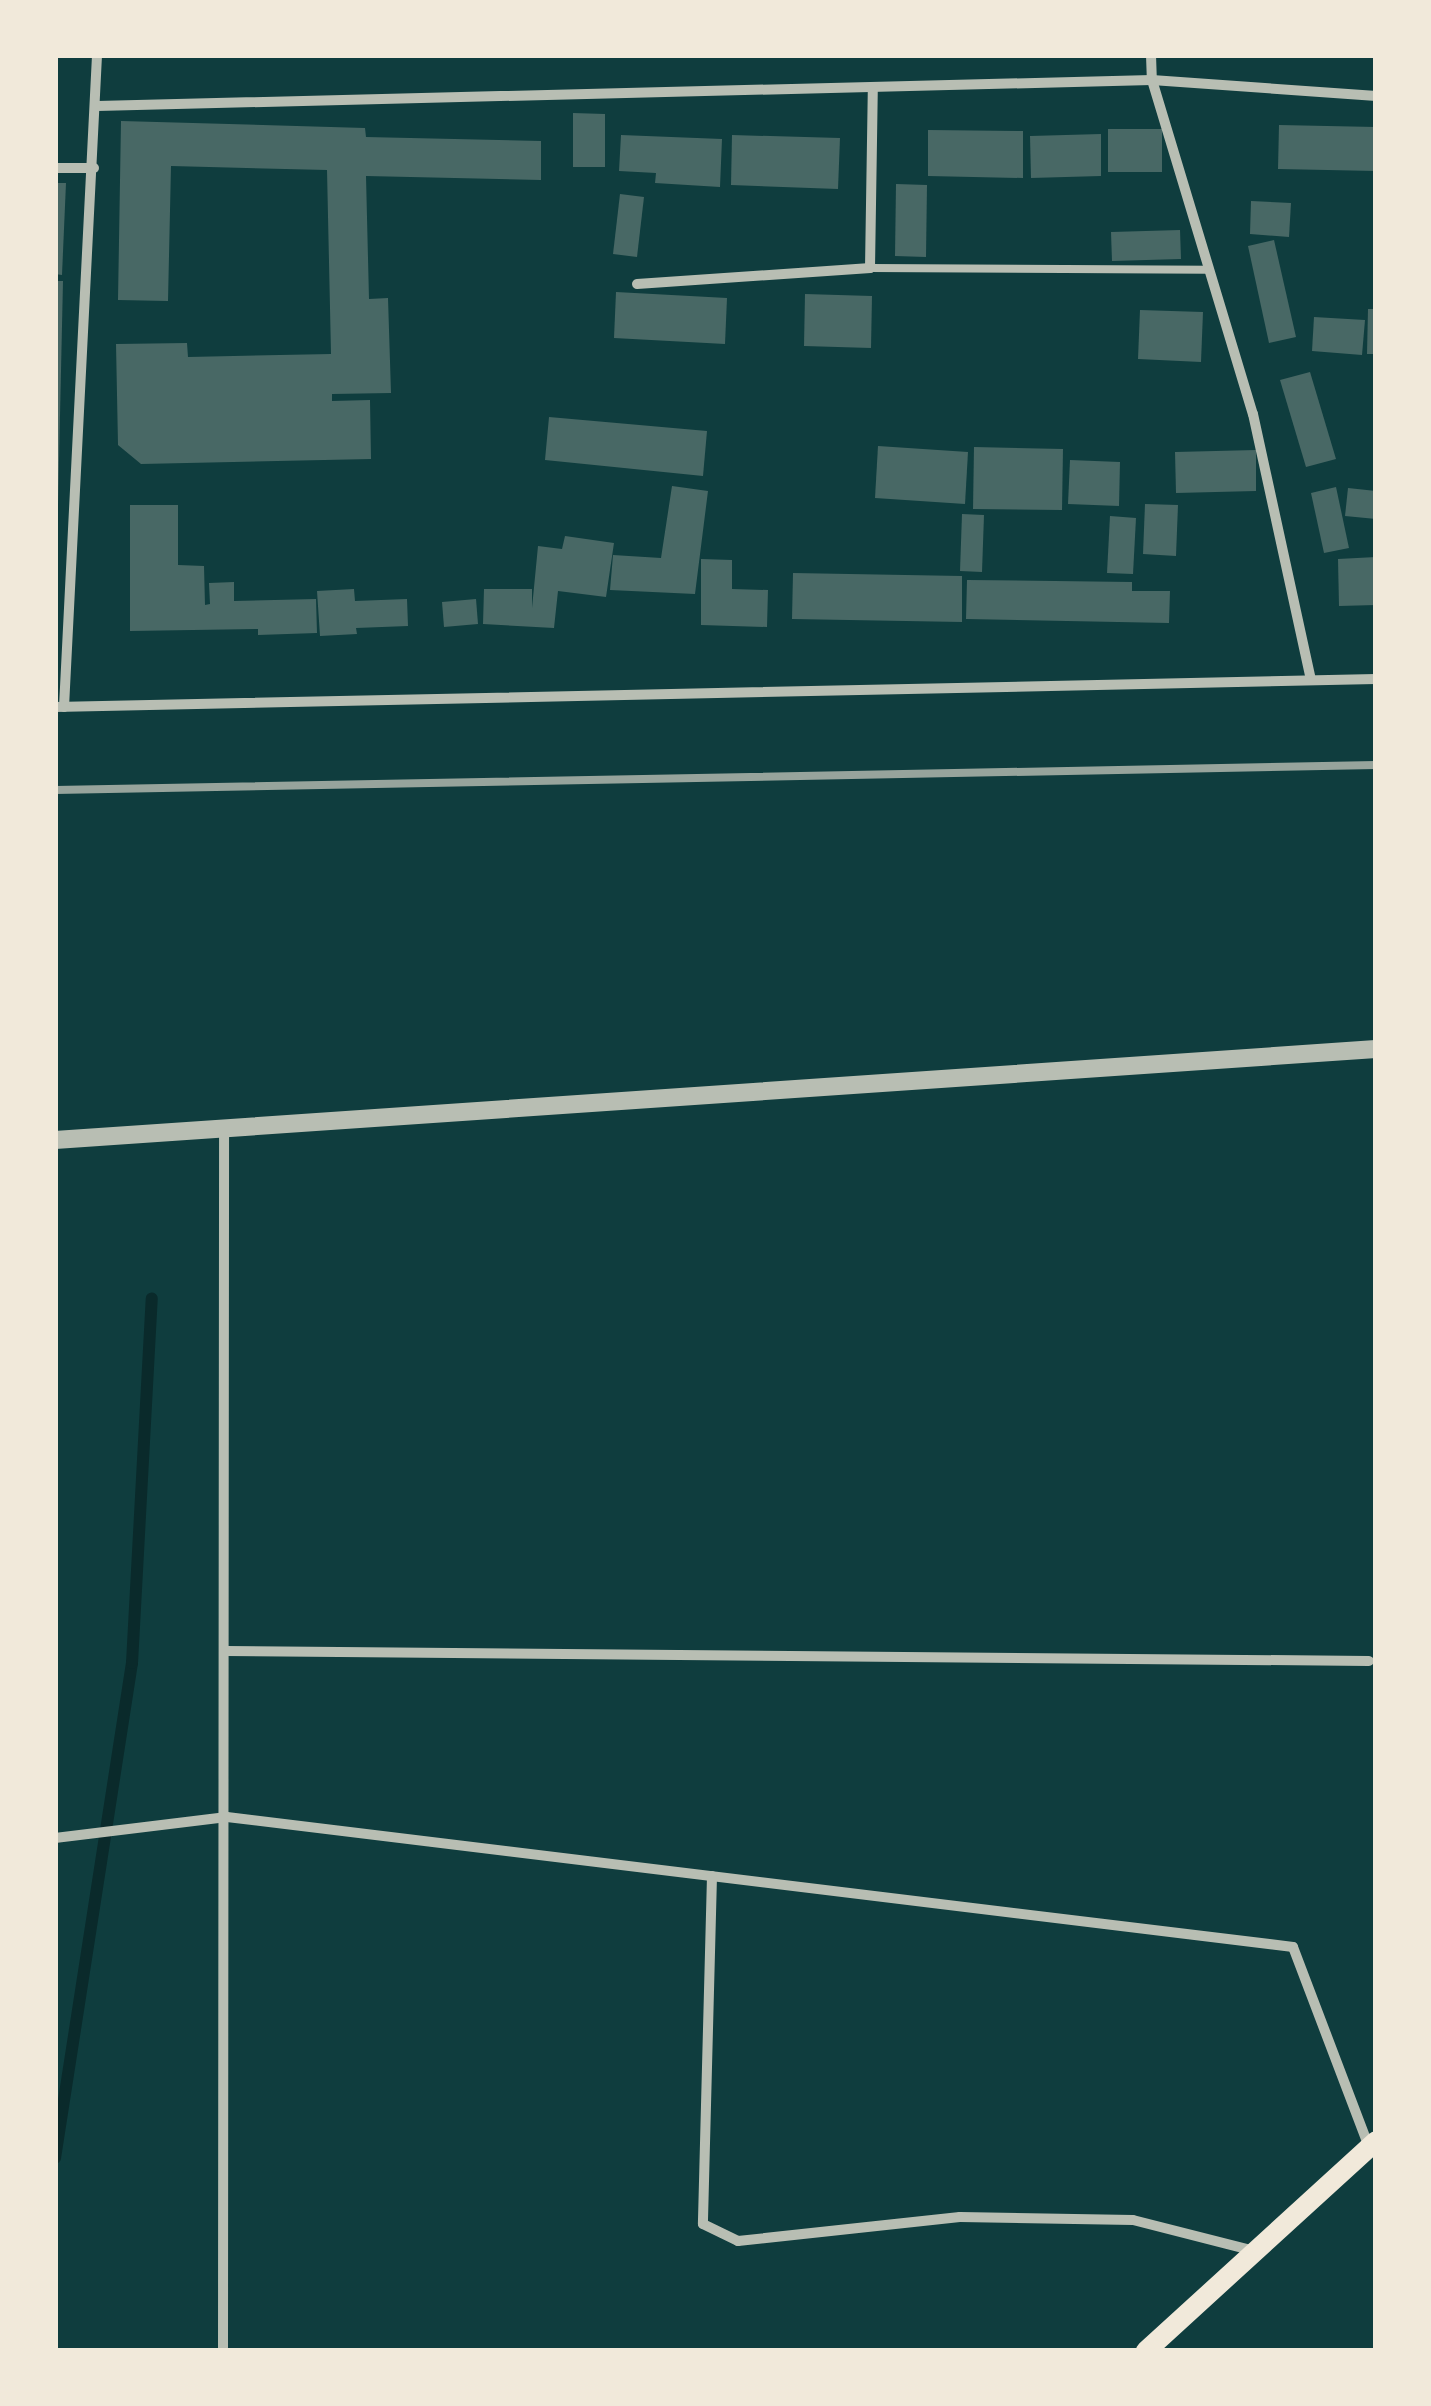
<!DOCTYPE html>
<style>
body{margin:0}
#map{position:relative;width:1431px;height:2406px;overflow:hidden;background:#0f3d3e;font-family:Karla,sans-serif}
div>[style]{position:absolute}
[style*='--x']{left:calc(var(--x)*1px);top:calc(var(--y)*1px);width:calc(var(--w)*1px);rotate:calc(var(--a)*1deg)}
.stream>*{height:12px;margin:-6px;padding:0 6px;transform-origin:6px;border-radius:6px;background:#0a2a2b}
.building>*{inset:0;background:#486865}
.service>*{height:8px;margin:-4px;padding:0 4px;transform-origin:4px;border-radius:4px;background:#b8beb3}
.minor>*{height:10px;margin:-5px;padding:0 5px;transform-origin:5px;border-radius:5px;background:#b8beb3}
.tertiary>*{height:18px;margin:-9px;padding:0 9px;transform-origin:9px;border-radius:9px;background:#b8beb3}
.secondary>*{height:20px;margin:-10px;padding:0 10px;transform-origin:10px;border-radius:10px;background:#f1e9da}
.rail>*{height:8px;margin:-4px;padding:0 4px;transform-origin:4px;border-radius:4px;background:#97a49c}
span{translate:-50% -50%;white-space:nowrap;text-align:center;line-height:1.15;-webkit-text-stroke:9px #f1e9da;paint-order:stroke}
.frame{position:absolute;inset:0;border:58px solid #f1e9da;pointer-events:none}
</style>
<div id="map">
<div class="stream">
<div style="--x:55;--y:2158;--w:501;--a:-81.16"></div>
<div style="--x:132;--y:1663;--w:365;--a:-86.9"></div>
</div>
<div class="building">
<div style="clip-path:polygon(573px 113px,605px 114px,605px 167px,573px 167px)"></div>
<div style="clip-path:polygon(121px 121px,365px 128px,366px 137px,541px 141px,541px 180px,366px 176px,369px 299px,388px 298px,391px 393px,332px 394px,332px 401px,370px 400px,371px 459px,141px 464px,118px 445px,116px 344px,187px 343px,188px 357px,331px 354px,327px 170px,171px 166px,168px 301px,118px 300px)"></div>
<div style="clip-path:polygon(1279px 125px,1376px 127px,1376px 171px,1278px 169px)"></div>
<div style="clip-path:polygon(1108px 129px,1162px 129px,1162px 172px,1108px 172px)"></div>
<div style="clip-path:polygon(928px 130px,1023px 131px,1023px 178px,928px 176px)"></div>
<div style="clip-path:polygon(1101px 134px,1101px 176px,1031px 178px,1030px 136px)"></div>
<div style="clip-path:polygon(621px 135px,722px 139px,720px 187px,655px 183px,656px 173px,619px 171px)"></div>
<div style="clip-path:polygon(732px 135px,840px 138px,838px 189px,731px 185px)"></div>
<div style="clip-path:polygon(55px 183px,66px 183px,62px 275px,55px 274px)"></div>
<div style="clip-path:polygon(896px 184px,927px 185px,926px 257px,895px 256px)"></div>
<div style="clip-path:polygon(620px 194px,644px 197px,637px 257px,613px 254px)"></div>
<div style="clip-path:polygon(1251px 201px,1291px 203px,1289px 237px,1250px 234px)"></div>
<div style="clip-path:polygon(1180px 230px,1181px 259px,1112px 261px,1111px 232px)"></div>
<div style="clip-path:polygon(1274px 240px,1296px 337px,1269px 343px,1248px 246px)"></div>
<div style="clip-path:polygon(55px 281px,63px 281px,58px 505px,55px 505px)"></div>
<div style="clip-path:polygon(616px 292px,727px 298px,725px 344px,614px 338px)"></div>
<div style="clip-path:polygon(805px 294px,872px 296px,871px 348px,804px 346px)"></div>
<div style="clip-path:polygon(1368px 309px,1376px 309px,1376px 354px,1367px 354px)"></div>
<div style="clip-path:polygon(1140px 310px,1203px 312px,1201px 362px,1138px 359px)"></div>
<div style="clip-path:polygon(1314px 317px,1365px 320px,1362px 355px,1312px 351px)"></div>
<div style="clip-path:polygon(1310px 372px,1336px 459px,1306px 467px,1280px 380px)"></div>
<div style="clip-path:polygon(549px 417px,707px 431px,703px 476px,545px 460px)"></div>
<div style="clip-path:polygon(878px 446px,968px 452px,965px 504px,875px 498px)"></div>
<div style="clip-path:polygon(974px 447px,1063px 449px,1062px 510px,973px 509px)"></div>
<div style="clip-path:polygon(1256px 450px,1256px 491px,1176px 493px,1175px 452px)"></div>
<div style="clip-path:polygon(1070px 460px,1120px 462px,1119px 506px,1068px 504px)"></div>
<div style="clip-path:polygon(672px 486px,708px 491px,695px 594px,610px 590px,613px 555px,661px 558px)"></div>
<div style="clip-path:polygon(1336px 487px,1349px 548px,1324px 553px,1311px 493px)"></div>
<div style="clip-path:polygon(1348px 488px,1376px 491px,1376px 519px,1345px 516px)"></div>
<div style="clip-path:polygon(1145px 504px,1178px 505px,1176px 556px,1143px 554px)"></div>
<div style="clip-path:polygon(130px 505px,178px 505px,178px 565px,204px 566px,205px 605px,210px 604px,209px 583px,234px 582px,234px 601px,316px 599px,317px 633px,258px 635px,258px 629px,130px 631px)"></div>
<div style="clip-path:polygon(962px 514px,984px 515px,982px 572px,960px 571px)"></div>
<div style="clip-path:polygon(1110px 516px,1136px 518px,1133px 574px,1107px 573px)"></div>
<div style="clip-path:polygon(565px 536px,614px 543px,606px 597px,558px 591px,554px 628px,483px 624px,484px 589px,532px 589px,532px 608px,538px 546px,562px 549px)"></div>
<div style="clip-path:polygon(1376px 557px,1376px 605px,1339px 606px,1338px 559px)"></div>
<div style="clip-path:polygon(701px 559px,732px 560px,732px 589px,768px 590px,767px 627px,701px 625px)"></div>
<div style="clip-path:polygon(793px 573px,962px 576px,962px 622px,792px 619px)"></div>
<div style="clip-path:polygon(967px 580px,1132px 582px,1132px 591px,1170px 591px,1169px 623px,966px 619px)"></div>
<div style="clip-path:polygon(354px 589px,355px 601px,407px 599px,408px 626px,356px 628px,357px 634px,320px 636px,317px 591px)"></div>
<div style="clip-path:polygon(476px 599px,478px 624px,444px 627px,442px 602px)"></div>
</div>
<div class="service">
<div style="--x:870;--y:268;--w:339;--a:0.3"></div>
</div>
<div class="minor">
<div style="--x:1151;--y:55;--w:25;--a:88"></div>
<div style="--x:1152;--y:80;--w:349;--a:73.2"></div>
<div style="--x:1253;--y:414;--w:272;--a:77.7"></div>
<div style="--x:97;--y:106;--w:1055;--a:-1.41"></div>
<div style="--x:1152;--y:80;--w:225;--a:4.1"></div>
<div style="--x:55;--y:168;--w:39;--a:0"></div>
<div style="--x:637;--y:284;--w:234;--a:-3.9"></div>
<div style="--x:870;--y:268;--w:181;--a:-89.1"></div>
<div style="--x:55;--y:707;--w:1321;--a:-1.21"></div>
<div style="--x:64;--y:707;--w:653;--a:-87.1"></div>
<div style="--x:226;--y:1651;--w:1143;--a:0.5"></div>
<div style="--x:55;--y:1838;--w:173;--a:-7"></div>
<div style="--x:227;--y:1817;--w:1074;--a:6.95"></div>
<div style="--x:1293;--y:1947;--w:214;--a:69.2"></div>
<div style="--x:712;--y:1876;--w:348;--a:91.5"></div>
<div style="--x:703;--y:2224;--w:39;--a:26"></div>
<div style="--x:738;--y:2241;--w:223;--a:-6.2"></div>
<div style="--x:960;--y:2217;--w:173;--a:1"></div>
<div style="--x:1133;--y:2220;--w:126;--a:14.3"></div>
<div style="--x:223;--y:2351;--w:1223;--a:-89.95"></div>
</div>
<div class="tertiary">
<div style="--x:55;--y:1140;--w:1324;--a:-3.94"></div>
</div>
<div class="secondary">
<div style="--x:1146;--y:2351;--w:311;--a:-42.4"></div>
</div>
<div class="rail">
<div style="--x:55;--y:790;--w:1321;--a:-1.08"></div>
</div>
<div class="frame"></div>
</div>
